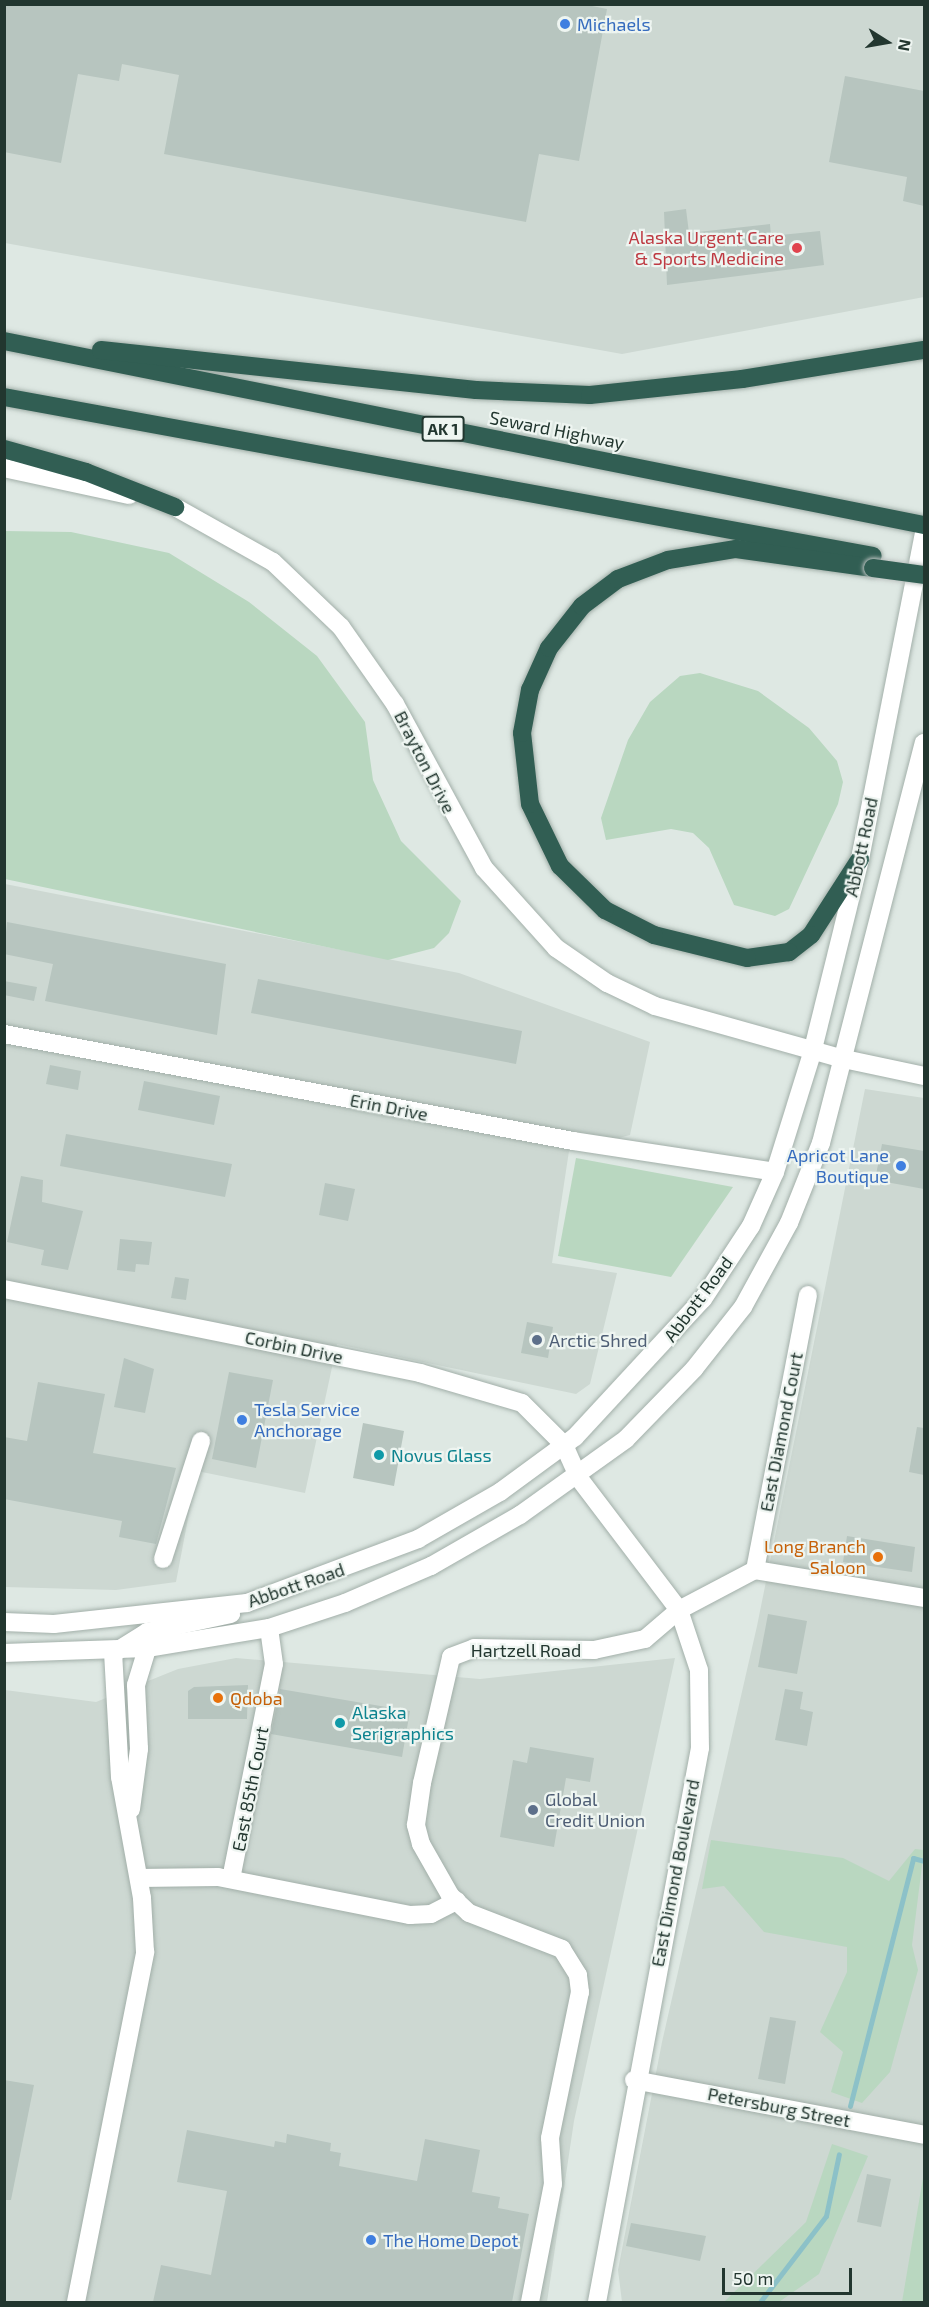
<!DOCTYPE html>
<style>
body{margin:0}
#map{position:relative;width:929px;height:2307px;overflow:hidden;background:#dee8e3;font-family:"Exo 2",sans-serif}
div>[style]{position:absolute}
[style*='--x']{left:calc(var(--x)*1px);top:calc(var(--y)*1px);width:calc(var(--w)*1px);rotate:calc(var(--a)*1deg)}
.built>*{inset:0;background:#cdd8d2}
.green>*{inset:0;background:#b9d7c0}
.stream>*{height:5px;margin:-2.5px;padding:0 2.5px;transform-origin:2.5px;border-radius:2.5px;background:#8cc1c8}
.building>*{inset:0;background:#b7c5bf}
.roads{filter:drop-shadow(0 0 2px #a2afa9) drop-shadow(0 0 2px #a2afa9)}
.minor>*{height:18px;margin:-9px;padding:0 9px;transform-origin:9px;border-radius:9px;background:#fff}
.tertiary>*{height:18px;margin:-9px;padding:0 9px;transform-origin:9px;border-radius:9px;background:#fff}
.secondary>*{height:18px;margin:-9px;padding:0 9px;transform-origin:9px;border-radius:9px;background:#fff}
.motorway>*{height:18px;margin:-9px;padding:0 9px;transform-origin:9px;border-radius:9px;background:#315e53}
.bridges{filter:drop-shadow(0 0 2px #bdc3c1) drop-shadow(0 0 2px #bdc3c1)}
.motorway-bridge>*{height:18px;margin:-9px;padding:0 9px;transform-origin:9px;border-radius:9px;background:#315e53}
.dots>*{width:16px;height:16px;translate:-50% -50%;box-sizing:border-box;border:3px solid #eef5f1;border-radius:50%}
span{translate:-50% -50%;white-space:nowrap;text-align:center;line-height:1.15;-webkit-text-stroke:4.5px #eef5f1;paint-order:stroke}
.shield-label span{padding:2px 4px;background:#eef5f1;border:2px solid;border-radius:4px;-webkit-text-stroke-width:0}
.shield-label{font-size:16px;color:#22362f;font-weight:700}
.shop-label{font-size:18px;color:#366cbe}
.left{translate:0 -50%;text-align:left}
.right{translate:-100% -50%;text-align:right}
.health-label{font-size:18px;color:#be3a42}
.street-label{font-size:18px;color:#22362f}
.service-label{font-size:18px;color:#4e5e75}
.culture-label{font-size:18px;color:#0d838f}
.food-label{font-size:18px;color:#c56008}
.frame{position:absolute;inset:0;border:6px solid #22362f;pointer-events:none}
.north{position:absolute;left:857px;top:12px;width:60px;height:60px;-webkit-text-stroke:4px #eef5f1;paint-order:stroke;rotate:101deg;font-size:16px;font-weight:700;line-height:24px;text-align:center;color:#22362f}
.north::after{content:'';display:block;margin:auto;width:21px;height:27px;background:#22362f;clip-path:polygon(50% 0,100% 100%,50% 72%,0 100%)}
.scale{position:absolute;left:722px;top:2268px;width:130px;height:27px;box-sizing:border-box;border:3px solid #22362f;border-top:0;padding-left:8px;font-size:18px;line-height:21px;white-space:nowrap;color:#22362f;-webkit-text-stroke:4px #eef5f1;paint-order:stroke}
</style>
<div id="map">
<div class="built">
<div style="clip-path:polygon(4px 5px,924px 5px,924px 297px,622px 354px,5px 243px)"></div>
<div style="clip-path:polygon(5px 884px,459px 973px,650px 1042px,630px 1135px,569px 1151px,552px 1263px,617px 1273px,590px 1384px,576px 1394px,337px 1344px,305px 1493px,197px 1471px,176px 1582px,116px 1590px,5px 1587px)"></div>
<div style="clip-path:polygon(865px 1089px,924px 1098px,924px 2302px,622px 2302px,618px 2270px,662px 2042px,757px 1626px)"></div>
<div style="clip-path:polygon(236px 1658px,480px 1679px,675px 1658px,574px 2121px,547px 2302px,5px 2302px,5px 1690px,96px 1702px,178px 1669px)"></div>
</div>
<div class="green">
<div style="clip-path:polygon(5px 531px,71px 532px,169px 553px,249px 602px,317px 656px,365px 722px,373px 780px,401px 841px,461px 901px,449px 933px,434px 948px,388px 960px,5px 879px)"></div>
<div style="clip-path:polygon(700px 673px,758px 691px,809px 728px,837px 761px,843px 782px,838px 804px,789px 909px,775px 916px,734px 905px,709px 848px,693px 833px,671px 829px,606px 840px,601px 818px,628px 740px,650px 702px,680px 676px)"></div>
<div style="clip-path:polygon(576px 1158px,733px 1187px,671px 1277px,558px 1256px)"></div>
<div style="clip-path:polygon(711px 1840px,843px 1858px,889px 1881px,915px 1849px,924px 1850px,912px 1945px,918px 1970px,890px 2072px,862px 2103px,831px 2092px,843px 2052px,820px 2032px,847px 1972px,847px 1947px,764px 1932px,724px 1886px,702px 1889px)"></div>
<div style="clip-path:polygon(832px 2144px,868px 2156px,819px 2274px,779px 2302px,724px 2302px,806px 2222px)"></div>
<div style="clip-path:polygon(924px 2172px,924px 2302px,902px 2302px)"></div>
</div>
<div class="stream">
<div style="--x:850;--y:2106;--w:256;--a:-75.7"></div>
<div style="--x:913;--y:1858;--w:11;--a:15"></div>
<div style="--x:760;--y:2302;--w:108;--a:-52.5"></div>
<div style="--x:826;--y:2216;--w:63;--a:-78.2"></div>
</div>
<div class="building">
<div style="clip-path:polygon(4px 4px,582px 4px,607px 9px,579px 161px,539px 154px,526px 222px,164px 154px,179px 75px,122px 64px,119px 81px,78px 74px,61px 163px,4px 152px)"></div>
<div style="clip-path:polygon(845px 76px,924px 91px,924px 206px,903px 201px,907px 177px,829px 162px)"></div>
<div style="clip-path:polygon(686px 209px,689px 233px,770px 224px,771px 236px,820px 231px,824px 265px,667px 285px,664px 212px)"></div>
<div style="clip-path:polygon(7px 922px,226px 964px,217px 1035px,45px 1001px,53px 964px,4px 954px)"></div>
<div style="clip-path:polygon(258px 979px,522px 1031px,516px 1064px,251px 1013px)"></div>
<div style="clip-path:polygon(4px 981px,37px 987px,34px 1001px,4px 995px)"></div>
<div style="clip-path:polygon(50px 1065px,81px 1071px,78px 1090px,46px 1084px)"></div>
<div style="clip-path:polygon(144px 1081px,220px 1096px,214px 1125px,138px 1110px)"></div>
<div style="clip-path:polygon(66px 1134px,232px 1164px,225px 1197px,60px 1166px)"></div>
<div style="clip-path:polygon(882px 1144px,924px 1151px,924px 1189px,875px 1180px)"></div>
<div style="clip-path:polygon(21px 1176px,43px 1180px,42px 1202px,83px 1211px,68px 1270px,41px 1265px,44px 1250px,7px 1242px)"></div>
<div style="clip-path:polygon(325px 1183px,355px 1189px,348px 1221px,319px 1215px)"></div>
<div style="clip-path:polygon(120px 1239px,152px 1242px,149px 1265px,136px 1264px,135px 1272px,117px 1270px)"></div>
<div style="clip-path:polygon(175px 1277px,189px 1279px,186px 1300px,171px 1298px)"></div>
<div style="clip-path:polygon(527px 1322px,553px 1327px,548px 1358px,521px 1353px)"></div>
<div style="clip-path:polygon(124px 1358px,154px 1369px,145px 1413px,114px 1407px)"></div>
<div style="clip-path:polygon(229px 1372px,273px 1380px,256px 1468px,212px 1459px)"></div>
<div style="clip-path:polygon(38px 1382px,105px 1394px,93px 1453px,176px 1468px,156px 1544px,119px 1537px,122px 1521px,4px 1499px,4px 1437px,27px 1441px)"></div>
<div style="clip-path:polygon(363px 1423px,404px 1431px,394px 1486px,353px 1478px)"></div>
<div style="clip-path:polygon(917px 1427px,924px 1428px,924px 1475px,909px 1472px)"></div>
<div style="clip-path:polygon(847px 1536px,915px 1547px,912px 1572px,843px 1562px)"></div>
<div style="clip-path:polygon(768px 1614px,807px 1621px,797px 1674px,758px 1667px)"></div>
<div style="clip-path:polygon(248px 1685px,247px 1719px,188px 1719px,188px 1691px,194px 1687px)"></div>
<div style="clip-path:polygon(280px 1689px,410px 1711px,402px 1757px,271px 1734px)"></div>
<div style="clip-path:polygon(785px 1689px,803px 1692px,800px 1709px,813px 1712px,807px 1746px,775px 1740px)"></div>
<div style="clip-path:polygon(530px 1747px,594px 1758px,590px 1782px,566px 1778px,554px 1847px,500px 1837px,513px 1760px,527px 1763px)"></div>
<div style="clip-path:polygon(770px 2017px,796px 2021px,785px 2084px,758px 2079px)"></div>
<div style="clip-path:polygon(4px 2080px,34px 2085px,11px 2200px,4px 2200px)"></div>
<div style="clip-path:polygon(187px 2130px,274px 2147px,275px 2141px,286px 2143px,287px 2134px,331px 2143px,330px 2151px,341px 2153px,339px 2166px,417px 2181px,425px 2139px,480px 2150px,472px 2192px,500px 2197px,498px 2208px,529px 2214px,512px 2302px,153px 2302px,161px 2265px,211px 2275px,227px 2191px,177px 2182px)"></div>
<div style="clip-path:polygon(867px 2174px,891px 2179px,881px 2227px,857px 2222px)"></div>
<div style="clip-path:polygon(631px 2223px,706px 2236px,700px 2261px,626px 2246px)"></div>
</div>
<div class="roads">
<div class="minor">
<div style="--x:4;--y:1034;--w:579;--a:10.65"></div>
<div style="--x:573;--y:1141;--w:204;--a:8.7"></div>
<div style="--x:4;--y:1289;--w:424;--a:11.4"></div>
<div style="--x:420;--y:1373;--w:106;--a:16.4"></div>
<div style="--x:522;--y:1403;--w:59;--a:45"></div>
<div style="--x:578;--y:1477;--w:167;--a:52.8"></div>
<div style="--x:679;--y:1610;--w:63;--a:71.6"></div>
<div style="--x:699;--y:1670;--w:78;--a:89.3"></div>
<div style="--x:700;--y:1748;--w:563;--a:100.53"></div>
<div style="--x:163;--y:1559;--w:124;--a:-72.1"></div>
<div style="--x:755;--y:1570;--w:280;--a:-79.1"></div>
<div style="--x:131;--y:1809;--w:61;--a:-82.4"></div>
<div style="--x:139;--y:1749;--w:64;--a:-92.7"></div>
<div style="--x:136;--y:1685;--w:39;--a:-73"></div>
<div style="--x:139;--y:1878;--w:79;--a:-0.7"></div>
<div style="--x:218;--y:1877;--w:196;--a:11.2"></div>
<div style="--x:410;--y:1915;--w:21;--a:-3"></div>
<div style="--x:431;--y:1914;--w:29;--a:-27"></div>
<div style="--x:231;--y:1879;--w:219;--a:-78.7"></div>
<div style="--x:274;--y:1664;--w:36;--a:-98"></div>
<div style="--x:634;--y:2080;--w:295;--a:10.7"></div>
<div style="--x:76;--y:2302;--w:357;--a:-78.8"></div>
<div style="--x:145;--y:1952;--w:54;--a:-93.2"></div>
<div style="--x:142;--y:1898;--w:123;--a:-100.3"></div>
<div style="--x:120;--y:1777;--w:125;--a:-93.2"></div>
<div style="--x:530;--y:2302;--w:120;--a:-79"></div>
<div style="--x:553;--y:2184;--w:46;--a:-93.7"></div>
<div style="--x:550;--y:2138;--w:149;--a:-78.4"></div>
<div style="--x:580;--y:1992;--w:17;--a:-97"></div>
<div style="--x:578;--y:1975;--w:31;--a:-122"></div>
<div style="--x:562;--y:1949;--w:100;--a:-158.8"></div>
<div style="--x:469;--y:1913;--w:26;--a:-137"></div>
<div style="--x:450;--y:1895;--w:59;--a:-119.6"></div>
<div style="--x:421;--y:1844;--w:20;--a:-105"></div>
<div style="--x:416;--y:1825;--w:42;--a:-81.9"></div>
<div style="--x:422;--y:1783;--w:129;--a:-77"></div>
<div style="--x:451;--y:1657;--w:25;--a:-21"></div>
<div style="--x:474;--y:1648;--w:120;--a:1"></div>
<div style="--x:594;--y:1650;--w:52;--a:-12.2"></div>
<div style="--x:645;--y:1639;--w:45;--a:-40.5"></div>
<div style="--x:679;--y:1610;--w:86;--a:-27.8"></div>
<div style="--x:755;--y:1570;--w:171;--a:9.4"></div>
</div>
<div class="tertiary">
<div style="--x:4;--y:468;--w:128;--a:12.2"></div>
<div style="--x:844;--y:1059;--w:82;--a:12"></div>
</div>
<div class="secondary">
<div style="--x:175;--y:507;--w:112;--a:29.3"></div>
<div style="--x:273;--y:562;--w:94;--a:43.7"></div>
<div style="--x:341;--y:627;--w:94;--a:55"></div>
<div style="--x:395;--y:704;--w:187;--a:61.5"></div>
<div style="--x:484;--y:868;--w:108;--a:48"></div>
<div style="--x:556;--y:948;--w:62;--a:34.5"></div>
<div style="--x:607;--y:983;--w:53;--a:25.6"></div>
<div style="--x:655;--y:1006;--w:196;--a:15.7"></div>
<div style="--x:564;--y:1445;--w:35;--a:66"></div>
<div style="--x:4;--y:1622;--w:50;--a:2.3"></div>
<div style="--x:54;--y:1624;--w:194;--a:-6.2"></div>
<div style="--x:247;--y:1603;--w:183;--a:-20.5"></div>
<div style="--x:418;--y:1539;--w:95;--a:-29.8"></div>
<div style="--x:500;--y:1492;--w:93;--a:-36.3"></div>
<div style="--x:575;--y:1437;--w:188;--a:-47.2"></div>
<div style="--x:703;--y:1299;--w:87;--a:-56.7"></div>
<div style="--x:751;--y:1226;--w:59;--a:-66"></div>
<div style="--x:775;--y:1172;--w:125;--a:-72.7"></div>
<div style="--x:812;--y:1053;--w:200;--a:-76.1"></div>
<div style="--x:860;--y:859;--w:332;--a:-78.9"></div>
<div style="--x:117;--y:1651;--w:36;--a:-32"></div>
<div style="--x:147;--y:1632;--w:86;--a:-12.1"></div>
<div style="--x:4;--y:1653;--w:143;--a:-2"></div>
<div style="--x:147;--y:1648;--w:124;--a:-9.3"></div>
<div style="--x:269;--y:1628;--w:80;--a:-18.2"></div>
<div style="--x:345;--y:1603;--w:94;--a:-23.3"></div>
<div style="--x:431;--y:1566;--w:103;--a:-29.8"></div>
<div style="--x:520;--y:1515;--w:130;--a:-35.6"></div>
<div style="--x:626;--y:1439;--w:98;--a:-45.8"></div>
<div style="--x:694;--y:1369;--w:79;--a:-51.7"></div>
<div style="--x:743;--y:1307;--w:96;--a:-61.3"></div>
<div style="--x:789;--y:1223;--w:86;--a:-68.2"></div>
<div style="--x:821;--y:1143;--w:413;--a:-75.6"></div>
</div>
<div class="motorway">
<div style="--x:4;--y:341;--w:938;--a:11.31"></div>
<div style="--x:101;--y:350;--w:377;--a:6.1"></div>
<div style="--x:476;--y:390;--w:114;--a:2.5"></div>
<div style="--x:590;--y:395;--w:153;--a:-6"></div>
<div style="--x:742;--y:379;--w:184;--a:-9.1"></div>
<div style="--x:4;--y:397;--w:883;--a:10.37"></div>
<div style="--x:4;--y:449;--w:85;--a:15.7"></div>
<div style="--x:86;--y:472;--w:96;--a:21.5"></div>
<div style="--x:860;--y:859;--w:90;--a:122.8"></div>
<div style="--x:811;--y:935;--w:28;--a:142"></div>
<div style="--x:789;--y:952;--w:42;--a:171.9"></div>
<div style="--x:747;--y:958;--w:96;--a:-166.1"></div>
<div style="--x:654;--y:935;--w:55;--a:-153"></div>
<div style="--x:605;--y:910;--w:63;--a:-135.6"></div>
<div style="--x:560;--y:866;--w:69;--a:-115.8"></div>
<div style="--x:530;--y:804;--w:71;--a:-96.4"></div>
<div style="--x:522;--y:733;--w:44;--a:-79.5"></div>
<div style="--x:530;--y:690;--w:46;--a:-65.7"></div>
<div style="--x:549;--y:648;--w:53;--a:-51.8"></div>
<div style="--x:582;--y:606;--w:45;--a:-36.9"></div>
<div style="--x:618;--y:579;--w:53;--a:-20.8"></div>
<div style="--x:668;--y:560;--w:69;--a:-9.2"></div>
<div style="--x:736;--y:549;--w:138;--a:7.9"></div>
</div>
</div>
<div class="bridges">
<div class="motorway-bridge">
<div style="--x:873;--y:568;--w:51;--a:7.8"></div>
</div>
</div>
<div class="dots">
<div style="left:565px;top:24px;background:#3f7fe0"></div>
<div style="left:797px;top:248px;background:#e0444e"></div>
<div style="left:901px;top:1166px;background:#3f7fe0"></div>
<div style="left:537px;top:1340px;background:#5c6f8a"></div>
<div style="left:242px;top:1420px;background:#3f7fe0"></div>
<div style="left:379px;top:1455px;background:#0f9aa8"></div>
<div style="left:878px;top:1557px;background:#e8710a"></div>
<div style="left:218px;top:1698px;background:#e8710a"></div>
<div style="left:340px;top:1723px;background:#0f9aa8"></div>
<div style="left:533px;top:1810px;background:#5c6f8a"></div>
<div style="left:371px;top:2240px;background:#3f7fe0"></div>
</div>
<div class="shield-label">
<span style="left:443px;top:429px">AK 1</span>
</div>
<div class="shop-label">
<span class="left" style="left:577px;top:24px">Michaels</span>
<span class="right" style="left:889px;top:1166px">Apricot Lane<br>Boutique</span>
<span class="left" style="left:254px;top:1420px">Tesla Service<br>Anchorage</span>
<span class="left" style="left:383px;top:2240px">The Home Depot</span>
</div>
<div class="health-label">
<span class="right" style="left:784px;top:248px">Alaska Urgent Care<br>&amp; Sports Medicine</span>
</div>
<div class="street-label">
<span style="left:557px;top:430px;rotate:11deg">Seward Highway</span>
<span style="left:425px;top:762px;rotate:63deg">Brayton Drive</span>
<span style="left:861px;top:847px;rotate:-78deg">Abbott Road</span>
<span style="left:389px;top:1107px;rotate:11deg">Erin Drive</span>
<span style="left:698px;top:1299px;rotate:-53deg">Abbott Road</span>
<span style="left:294px;top:1347px;rotate:12deg">Corbin Drive</span>
<span style="left:781px;top:1432px;rotate:-79deg">East Diamond Court</span>
<span style="left:296px;top:1585px;rotate:-19deg">Abbott Road</span>
<span style="left:526px;top:1650px">Hartzell Road</span>
<span style="left:250px;top:1789px;rotate:-79deg">East 85th Court</span>
<span style="left:675px;top:1873px;rotate:-79deg">East Dimond Boulevard</span>
<span style="left:779px;top:2107px;rotate:11deg">Petersburg Street</span>
</div>
<div class="service-label">
<span class="left" style="left:549px;top:1340px">Arctic Shred</span>
<span class="left" style="left:545px;top:1810px">Global<br>Credit Union</span>
</div>
<div class="culture-label">
<span class="left" style="left:391px;top:1455px">Novus Glass</span>
<span class="left" style="left:352px;top:1723px">Alaska<br>Serigraphics</span>
</div>
<div class="food-label">
<span class="right" style="left:866px;top:1557px">Long Branch<br>Saloon</span>
<span class="left" style="left:230px;top:1698px">Qdoba</span>
</div>
<div class="frame"></div>
<div class="north">N</div>
<div class="scale">50 m</div>
</div>
